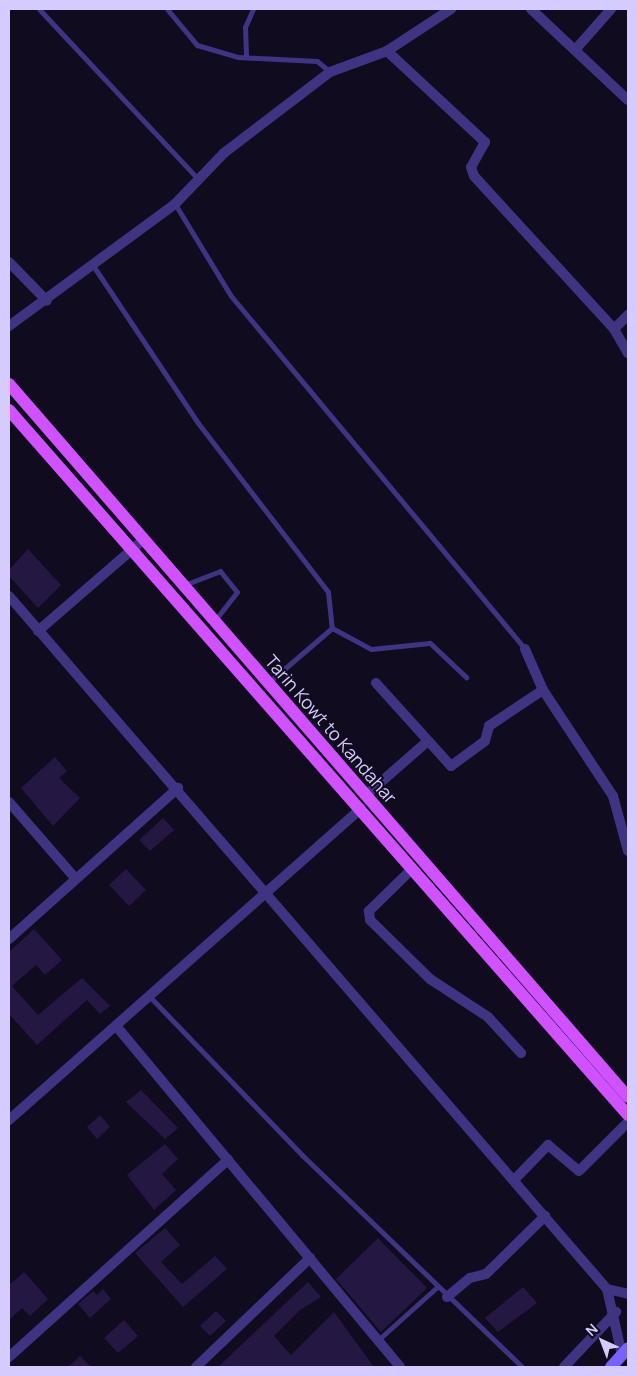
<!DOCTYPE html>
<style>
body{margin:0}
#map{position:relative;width:637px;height:1376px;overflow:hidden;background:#110b20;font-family:Manrope,sans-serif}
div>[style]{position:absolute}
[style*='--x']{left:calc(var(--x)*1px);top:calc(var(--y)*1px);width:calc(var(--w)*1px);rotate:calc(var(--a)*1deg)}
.building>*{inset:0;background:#241742}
.lane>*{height:5px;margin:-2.5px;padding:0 2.5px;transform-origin:2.5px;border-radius:2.5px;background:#3f3482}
.street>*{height:10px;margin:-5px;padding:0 5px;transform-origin:5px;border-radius:5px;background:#3f3482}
.secondary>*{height:12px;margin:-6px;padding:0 6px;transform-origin:6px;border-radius:6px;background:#7662ff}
.primary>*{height:12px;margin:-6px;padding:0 6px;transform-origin:6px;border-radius:6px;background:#d052ff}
span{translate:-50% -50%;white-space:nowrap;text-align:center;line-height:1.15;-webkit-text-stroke:4px #110b20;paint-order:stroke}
.street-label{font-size:18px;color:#d6cbff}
.frame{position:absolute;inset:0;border:10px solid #d6cbff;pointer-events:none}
.north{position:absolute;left:577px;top:1316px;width:50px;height:50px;-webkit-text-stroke:4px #110b20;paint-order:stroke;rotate:317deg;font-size:14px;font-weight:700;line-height:20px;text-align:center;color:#d6cbff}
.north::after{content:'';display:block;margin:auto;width:18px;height:22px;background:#d6cbff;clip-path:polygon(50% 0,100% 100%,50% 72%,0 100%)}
</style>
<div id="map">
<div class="building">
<div style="clip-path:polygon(28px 549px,61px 585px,38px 608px,9px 576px,9px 570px)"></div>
<div style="clip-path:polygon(55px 757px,67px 771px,59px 778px,80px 798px,53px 826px,21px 788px)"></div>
<div style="clip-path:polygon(163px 818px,174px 830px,150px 851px,139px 840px)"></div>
<div style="clip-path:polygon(126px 869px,146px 890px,129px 906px,109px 885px)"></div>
<div style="clip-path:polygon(34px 929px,62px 960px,45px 975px,36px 965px,12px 986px,38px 1015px,82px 978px,110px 1006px,100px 1014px,87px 1000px,37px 1045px,9px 1014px,9px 952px)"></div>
<div style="clip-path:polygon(141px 1090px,178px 1128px,165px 1139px,126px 1102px)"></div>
<div style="clip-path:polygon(100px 1115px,110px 1127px,97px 1139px,87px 1127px)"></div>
<div style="clip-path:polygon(165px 1144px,178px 1159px,162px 1174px,176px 1190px,154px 1210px,127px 1175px)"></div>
<div style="clip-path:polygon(165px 1228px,180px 1245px,161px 1262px,182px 1284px,215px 1256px,227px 1269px,183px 1307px,135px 1253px)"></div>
<div style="clip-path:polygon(378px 1238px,427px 1288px,381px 1332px,336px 1279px)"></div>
<div style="clip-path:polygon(24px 1272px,48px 1299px,30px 1316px,22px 1308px,9px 1320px,9px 1285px)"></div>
<div style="clip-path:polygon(308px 1282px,321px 1297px,300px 1310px,274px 1336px,291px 1355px,334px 1312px,374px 1367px,218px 1367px)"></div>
<div style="clip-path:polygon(523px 1287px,537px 1303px,498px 1332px,485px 1318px)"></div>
<div style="clip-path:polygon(103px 1289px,111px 1299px,90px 1318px,78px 1304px,93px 1291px,97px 1295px)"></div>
<div style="clip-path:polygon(216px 1311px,226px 1321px,210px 1336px,200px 1326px)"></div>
<div style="clip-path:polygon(124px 1320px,138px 1336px,118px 1353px,104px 1338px)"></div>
<div style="clip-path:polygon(80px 1356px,91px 1367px,68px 1367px)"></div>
</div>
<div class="lane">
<div style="--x:39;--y:9;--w:234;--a:46.9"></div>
<div style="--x:167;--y:9;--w:47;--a:50.2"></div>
<div style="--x:197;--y:45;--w:43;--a:16.3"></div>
<div style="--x:238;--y:57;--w:79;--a:2.9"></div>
<div style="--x:317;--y:61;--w:17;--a:40"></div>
<div style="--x:246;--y:55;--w:28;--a:-92"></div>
<div style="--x:245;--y:27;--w:20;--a:-66"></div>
<div style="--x:175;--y:204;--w:108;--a:58.7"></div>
<div style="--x:231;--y:296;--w:459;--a:50.2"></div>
<div style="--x:94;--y:267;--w:187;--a:56.3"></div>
<div style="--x:198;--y:423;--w:213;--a:52.4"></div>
<div style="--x:328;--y:592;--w:36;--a:84"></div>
<div style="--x:332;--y:628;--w:83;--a:139.4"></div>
<div style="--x:184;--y:585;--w:39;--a:-21"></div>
<div style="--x:220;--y:571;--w:27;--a:51"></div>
<div style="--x:237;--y:592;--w:34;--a:128"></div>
<div style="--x:332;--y:628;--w:44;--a:28.3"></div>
<div style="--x:371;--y:649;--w:59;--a:-5.8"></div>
<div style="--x:430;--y:643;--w:50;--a:43.4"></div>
<div style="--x:150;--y:997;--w:219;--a:46.1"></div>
<div style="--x:302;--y:1155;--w:306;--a:43.9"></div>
<div style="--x:378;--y:1340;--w:79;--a:-41.9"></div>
</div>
<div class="street">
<div style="--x:531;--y:9;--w:133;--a:43.2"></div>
<div style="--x:575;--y:50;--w:55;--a:-48.7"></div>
<div style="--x:387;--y:51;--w:134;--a:42.9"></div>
<div style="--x:485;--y:142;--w:29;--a:119"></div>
<div style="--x:471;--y:167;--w:9;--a:72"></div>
<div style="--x:474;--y:176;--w:207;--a:47.5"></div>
<div style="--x:614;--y:329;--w:28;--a:60"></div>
<div style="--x:9;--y:262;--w:54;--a:45.7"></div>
<div style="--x:9;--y:326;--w:206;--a:-36.3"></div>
<div style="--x:175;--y:204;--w:71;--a:-46.1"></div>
<div style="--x:224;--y:153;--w:133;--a:-37.4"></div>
<div style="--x:330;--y:72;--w:61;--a:-20.2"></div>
<div style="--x:387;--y:51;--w:77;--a:-33.3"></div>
<div style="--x:614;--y:329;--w:20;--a:-45"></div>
<div style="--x:9;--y:596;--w:915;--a:49.21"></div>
<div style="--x:607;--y:1289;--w:68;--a:77.2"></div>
<div style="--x:38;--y:631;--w:139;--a:-40.9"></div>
<div style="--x:525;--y:649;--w:45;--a:66.3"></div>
<div style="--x:543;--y:690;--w:127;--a:56.6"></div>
<div style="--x:613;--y:796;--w:57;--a:74.7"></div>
<div style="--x:376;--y:683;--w:112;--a:47.9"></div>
<div style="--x:451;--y:766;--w:42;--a:-36.3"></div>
<div style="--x:485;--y:741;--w:16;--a:-75"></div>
<div style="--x:489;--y:726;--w:65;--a:-33.7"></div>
<div style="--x:366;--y:795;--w:82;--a:-41.1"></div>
<div style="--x:9;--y:802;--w:101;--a:49"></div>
<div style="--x:413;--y:868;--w:62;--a:135.7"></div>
<div style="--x:369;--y:911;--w:9;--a:84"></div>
<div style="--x:370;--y:920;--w:84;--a:44.5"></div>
<div style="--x:430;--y:979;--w:69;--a:33.2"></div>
<div style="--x:488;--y:1017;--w:49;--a:47.5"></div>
<div style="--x:9;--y:939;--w:227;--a:-41.8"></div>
<div style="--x:117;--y:1027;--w:442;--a:50.2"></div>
<div style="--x:9;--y:1120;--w:470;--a:-41.5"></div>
<div style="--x:514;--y:1180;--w:49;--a:-45.8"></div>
<div style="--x:548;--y:1145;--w:40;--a:40"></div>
<div style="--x:579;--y:1171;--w:69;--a:-45"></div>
<div style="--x:607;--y:1289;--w:22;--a:13"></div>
<div style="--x:447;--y:1297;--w:30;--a:-40"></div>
<div style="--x:470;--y:1278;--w:16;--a:-14"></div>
<div style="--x:486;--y:1274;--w:83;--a:-44.5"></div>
<div style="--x:9;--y:1357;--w:295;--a:-42"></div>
<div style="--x:196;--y:1367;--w:158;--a:-43.7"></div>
<div style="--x:564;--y:1367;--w:76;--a:-46.6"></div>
</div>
<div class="secondary">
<div style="--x:611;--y:1367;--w:25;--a:-48"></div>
</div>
<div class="primary">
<div style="--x:9;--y:384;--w:944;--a:49.04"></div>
<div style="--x:9;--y:410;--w:938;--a:48.72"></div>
</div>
<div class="street-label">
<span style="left:331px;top:729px;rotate:49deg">Tarin Kowt to Kandahar</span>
</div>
<div class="frame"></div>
<div class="north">N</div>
</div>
